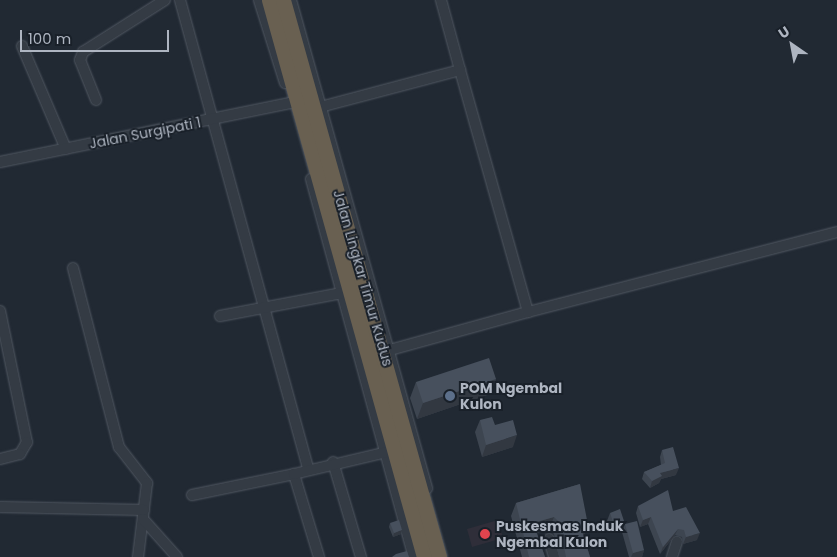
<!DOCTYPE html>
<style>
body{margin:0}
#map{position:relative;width:837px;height:557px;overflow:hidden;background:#212933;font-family:Poppins,sans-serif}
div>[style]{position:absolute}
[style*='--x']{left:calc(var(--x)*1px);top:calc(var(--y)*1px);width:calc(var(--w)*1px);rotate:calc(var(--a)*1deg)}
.medical>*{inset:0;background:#2f2e39}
.roads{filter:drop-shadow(0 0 1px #515862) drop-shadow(0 0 1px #515862)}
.minor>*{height:10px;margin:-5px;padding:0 5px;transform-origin:5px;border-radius:5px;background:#343b44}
.highway>*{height:15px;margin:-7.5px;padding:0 7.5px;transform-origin:7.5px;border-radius:7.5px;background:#696051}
.wall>*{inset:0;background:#3d4550}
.shaded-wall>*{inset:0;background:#323841}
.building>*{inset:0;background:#47505d}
.dots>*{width:14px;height:14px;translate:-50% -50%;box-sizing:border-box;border:2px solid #192029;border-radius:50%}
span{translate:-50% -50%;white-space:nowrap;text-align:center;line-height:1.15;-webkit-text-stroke:4px #192029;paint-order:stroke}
.street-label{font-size:14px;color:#aeb5c1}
.poi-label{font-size:14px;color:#aeb5c1;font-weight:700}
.left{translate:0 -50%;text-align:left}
.north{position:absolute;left:767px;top:20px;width:50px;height:50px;-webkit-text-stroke:4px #192029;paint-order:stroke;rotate:327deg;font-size:14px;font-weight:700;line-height:20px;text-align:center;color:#aeb5c1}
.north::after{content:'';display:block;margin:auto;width:18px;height:22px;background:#aeb5c1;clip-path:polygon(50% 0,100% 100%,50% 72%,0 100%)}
.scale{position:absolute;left:20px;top:30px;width:149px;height:22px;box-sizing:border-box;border:2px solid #aeb5c1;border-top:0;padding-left:6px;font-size:15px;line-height:18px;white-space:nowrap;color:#aeb5c1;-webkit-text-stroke:4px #192029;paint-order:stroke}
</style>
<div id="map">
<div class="medical">
<div style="clip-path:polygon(498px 520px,503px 538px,472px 547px,467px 529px)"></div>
</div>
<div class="roads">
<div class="minor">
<div style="--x:180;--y:0;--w:485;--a:74.7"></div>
<div style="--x:259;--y:0;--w:87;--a:72.6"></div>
<div style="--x:291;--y:0;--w:507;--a:74.43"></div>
<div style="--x:22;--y:46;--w:112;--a:66.9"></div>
<div style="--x:96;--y:100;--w:43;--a:-111.8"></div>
<div style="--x:80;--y:60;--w:9;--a:-69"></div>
<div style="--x:83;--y:52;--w:97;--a:-32.4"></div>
<div style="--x:324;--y:106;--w:141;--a:-14.8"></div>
<div style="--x:460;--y:70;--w:73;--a:-105.2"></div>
<div style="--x:0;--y:162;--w:296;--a:-11.5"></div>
<div style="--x:311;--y:179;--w:392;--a:74.8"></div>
<div style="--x:73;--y:268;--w:185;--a:75.6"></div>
<div style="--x:119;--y:447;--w:46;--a:52.1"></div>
<div style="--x:147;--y:483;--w:75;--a:96.9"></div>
<div style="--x:0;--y:311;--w:134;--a:78.4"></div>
<div style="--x:27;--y:442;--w:14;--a:120"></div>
<div style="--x:20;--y:454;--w:21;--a:166"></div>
<div style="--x:528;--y:312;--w:319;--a:-14.5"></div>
<div style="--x:220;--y:316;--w:124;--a:-10.7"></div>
<div style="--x:386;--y:351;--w:147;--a:-15.4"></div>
<div style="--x:528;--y:312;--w:251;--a:-105.7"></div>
<div style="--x:333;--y:462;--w:99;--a:73.6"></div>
<div style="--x:192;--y:495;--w:104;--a:-11.6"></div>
<div style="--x:0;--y:507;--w:144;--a:1.2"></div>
<div style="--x:143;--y:519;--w:51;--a:48.2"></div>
<div style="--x:549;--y:539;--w:19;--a:74"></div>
<div style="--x:319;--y:557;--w:87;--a:-106.8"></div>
<div style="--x:294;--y:474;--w:100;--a:-13.3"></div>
<div style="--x:672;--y:557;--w:16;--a:-72"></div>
</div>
<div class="highway">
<div style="--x:269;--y:0;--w:578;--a:74.45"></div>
<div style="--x:283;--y:0;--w:578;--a:74.35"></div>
</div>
</div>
<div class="wall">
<div style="clip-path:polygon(496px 379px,490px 394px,417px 419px,410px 398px,416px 382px)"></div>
<div style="clip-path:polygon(480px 420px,495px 425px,513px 447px,482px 457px,475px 432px)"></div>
<div style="clip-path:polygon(662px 450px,676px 475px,661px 479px,659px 483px,650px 488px,642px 479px,644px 472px,661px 465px,660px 457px)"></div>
<div style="clip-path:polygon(580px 484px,584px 537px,590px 557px,559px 557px,554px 534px,549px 529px,537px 533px,545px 557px,522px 557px,511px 516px,516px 503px)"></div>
<div style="clip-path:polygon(638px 506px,673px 511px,697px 540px,683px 544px,682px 537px,675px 535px,660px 554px,648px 524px,640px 527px,636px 513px)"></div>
<div style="clip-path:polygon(610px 513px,622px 529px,611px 533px,607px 521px)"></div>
<div style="clip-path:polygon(390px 523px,401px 534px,393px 537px,389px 527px)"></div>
<div style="clip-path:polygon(625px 524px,644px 550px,642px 557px,629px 557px,622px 532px)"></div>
</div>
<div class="shaded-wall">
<div style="clip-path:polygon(496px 379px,490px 394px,417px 419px,423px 403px)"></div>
<div style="clip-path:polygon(517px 435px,513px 447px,482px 457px,486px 445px)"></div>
<div style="clip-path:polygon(679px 468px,676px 475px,661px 479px,659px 483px,650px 488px,652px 481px,660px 473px)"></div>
<div style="clip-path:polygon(554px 517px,549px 529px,528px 535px,533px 523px)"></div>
<div style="clip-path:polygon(651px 517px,648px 524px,640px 527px,643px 520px)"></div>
<div style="clip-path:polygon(624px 521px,622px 529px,611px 533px,614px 525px)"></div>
<div style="clip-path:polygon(588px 525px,583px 538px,581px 528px)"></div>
<div style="clip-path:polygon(678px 529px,675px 535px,660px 554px,663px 547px)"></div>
<div style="clip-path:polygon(402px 530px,401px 534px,393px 537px,394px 533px)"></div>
<div style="clip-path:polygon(700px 533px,697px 540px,683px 544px,686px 537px)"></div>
<div style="clip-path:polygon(644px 550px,642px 557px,631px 557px,633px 553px)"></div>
</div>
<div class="building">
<div style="clip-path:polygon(489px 358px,496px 379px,423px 403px,416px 382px)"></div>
<div style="clip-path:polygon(492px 417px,495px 425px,513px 420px,517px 435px,486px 445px,480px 420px)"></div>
<div style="clip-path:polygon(673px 447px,679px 468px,660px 473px,662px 476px,652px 481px,644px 472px,665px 463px,662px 450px)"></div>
<div style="clip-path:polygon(580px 484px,588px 525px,581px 528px,590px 557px,566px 557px,559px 522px,554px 517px,533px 523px,545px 557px,529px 557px,516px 503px)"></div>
<div style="clip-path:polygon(668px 490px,673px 511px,686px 507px,700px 533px,686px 537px,684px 530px,678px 529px,663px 547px,651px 517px,643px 520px,638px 506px)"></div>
<div style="clip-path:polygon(620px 509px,624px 521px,614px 525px,610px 513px)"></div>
<div style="clip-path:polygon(399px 520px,402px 530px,394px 533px,390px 523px)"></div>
<div style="clip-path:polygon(637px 521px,644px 550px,633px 553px,625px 524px)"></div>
<div style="clip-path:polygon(407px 551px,409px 557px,392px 557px,396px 554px)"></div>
</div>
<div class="dots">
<div style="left:450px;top:396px;background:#5c6f8a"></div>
<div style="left:485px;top:534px;background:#e0444e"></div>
</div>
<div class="street-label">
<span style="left:145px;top:133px;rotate:-11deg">Jalan Surgipati 1</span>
<span style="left:363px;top:278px;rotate:74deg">Jalan Lingkar Timur Kudus</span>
</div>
<div class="poi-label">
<span class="left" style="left:460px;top:396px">POM Ngembal<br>Kulon</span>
<span class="left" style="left:496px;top:534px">Puskesmas Induk<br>Ngembal Kulon</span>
</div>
<div class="north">U</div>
<div class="scale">100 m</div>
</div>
